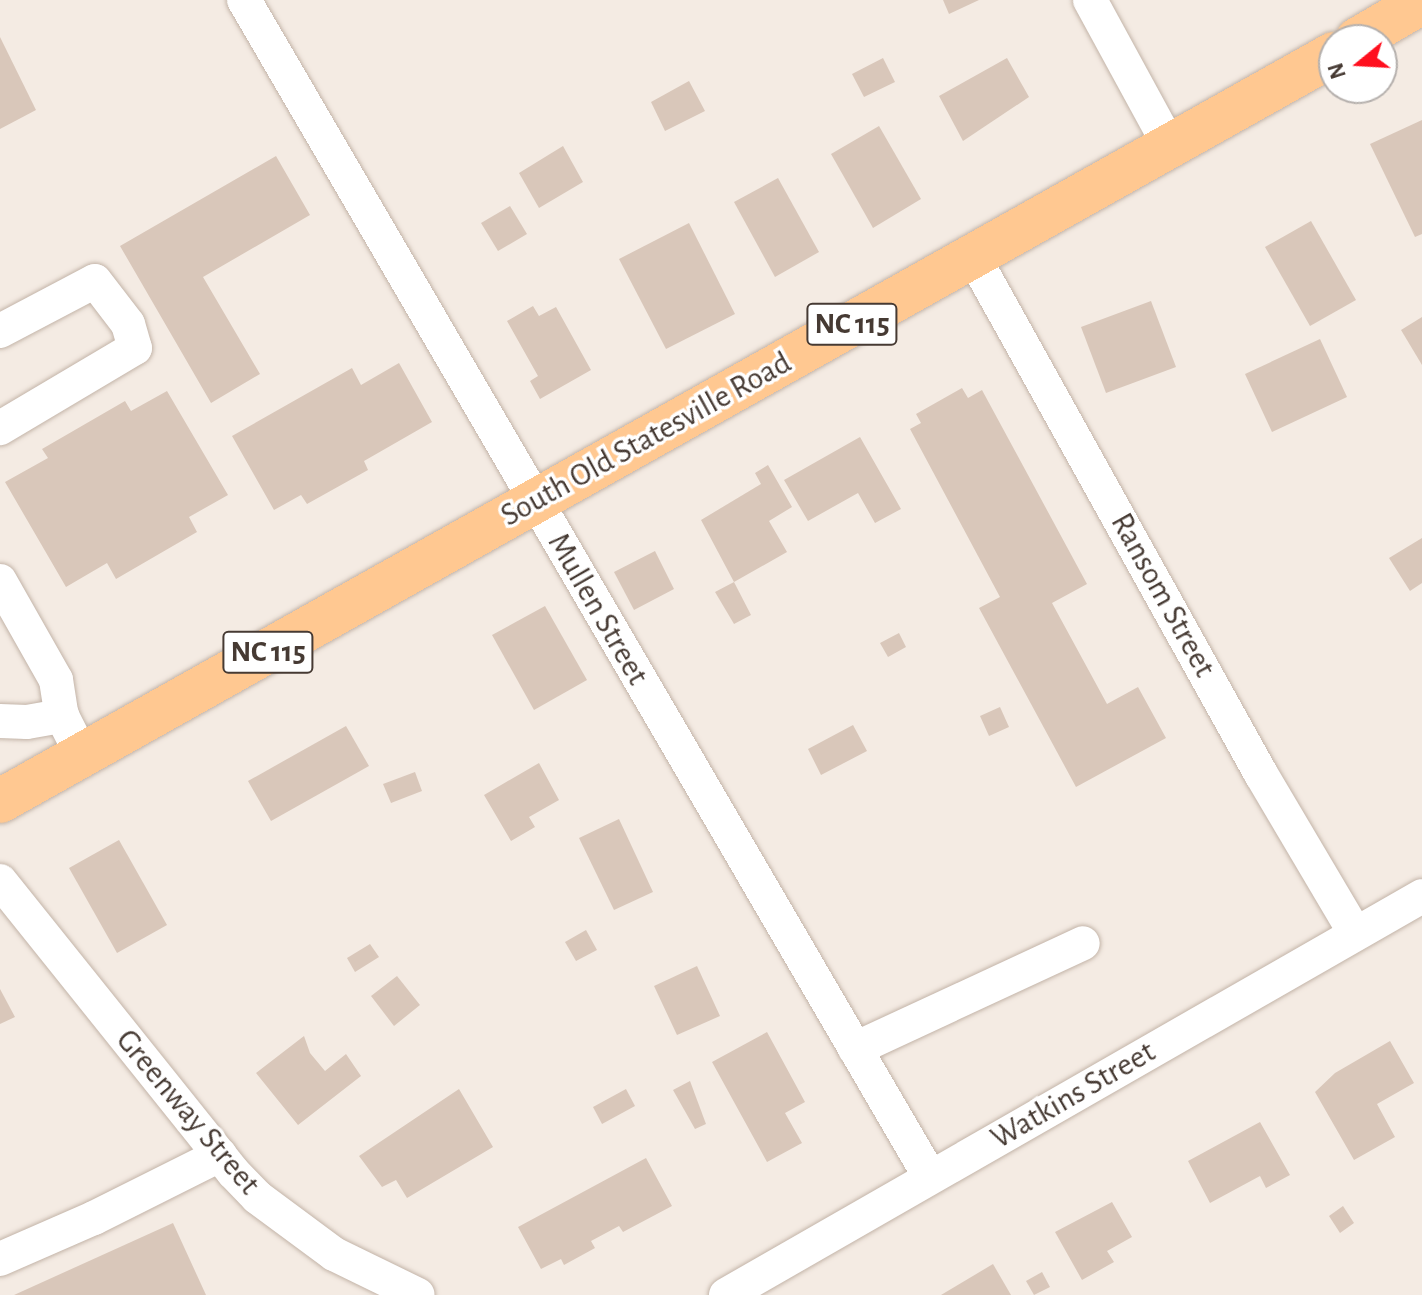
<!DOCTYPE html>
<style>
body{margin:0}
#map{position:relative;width:1422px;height:1295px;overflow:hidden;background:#f4ebe3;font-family:"Alegreya Sans",sans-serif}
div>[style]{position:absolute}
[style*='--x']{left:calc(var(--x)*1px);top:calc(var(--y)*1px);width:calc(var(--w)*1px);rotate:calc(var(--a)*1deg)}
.building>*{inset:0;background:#d9c7ba}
.roads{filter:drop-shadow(0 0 2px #c3b4a8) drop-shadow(0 0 2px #c3b4a8)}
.minor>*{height:34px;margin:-17px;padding:0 17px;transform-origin:17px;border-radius:17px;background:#fff}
.major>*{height:44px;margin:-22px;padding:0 22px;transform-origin:22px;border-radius:22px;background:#ffc891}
span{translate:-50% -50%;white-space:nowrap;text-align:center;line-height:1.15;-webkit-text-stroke:7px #fff;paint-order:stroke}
.shield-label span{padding:2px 6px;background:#fff;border:2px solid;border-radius:6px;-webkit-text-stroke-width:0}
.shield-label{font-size:30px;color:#463a33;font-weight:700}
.street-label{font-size:32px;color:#463a33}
.north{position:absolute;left:1318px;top:24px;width:80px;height:80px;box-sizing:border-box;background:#fff;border:2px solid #b5b0ad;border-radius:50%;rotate:252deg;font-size:22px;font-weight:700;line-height:32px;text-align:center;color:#463a33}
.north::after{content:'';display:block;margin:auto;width:28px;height:36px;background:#ff0f1e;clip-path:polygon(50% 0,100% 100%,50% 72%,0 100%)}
</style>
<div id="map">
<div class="building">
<div style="clip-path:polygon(943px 0,979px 0,949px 14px)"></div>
<div style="clip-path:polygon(0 37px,36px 110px,0 129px)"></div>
<div style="clip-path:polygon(883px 58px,895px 82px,864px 97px,852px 74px)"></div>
<div style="clip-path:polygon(1007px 58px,1029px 97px,963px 141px,939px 96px)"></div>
<div style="clip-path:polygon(689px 81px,705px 111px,665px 131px,651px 102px)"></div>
<div style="clip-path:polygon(1422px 120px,1422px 234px,1415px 237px,1370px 144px)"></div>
<div style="clip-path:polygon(879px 126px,921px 199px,873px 228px,831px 154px)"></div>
<div style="clip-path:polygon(563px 146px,583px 182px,539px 208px,519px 173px)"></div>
<div style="clip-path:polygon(276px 156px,310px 215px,203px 277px,260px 374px,211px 403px,120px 246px)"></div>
<div style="clip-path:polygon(778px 178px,819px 252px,775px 277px,734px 202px)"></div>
<div style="clip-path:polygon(510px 206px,527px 234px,498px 251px,481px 223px)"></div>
<div style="clip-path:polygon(1311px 221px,1356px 300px,1310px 326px,1265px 247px)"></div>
<div style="clip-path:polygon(689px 223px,735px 314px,666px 349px,619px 259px)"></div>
<div style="clip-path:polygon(1151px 301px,1176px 367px,1106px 393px,1081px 327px)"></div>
<div style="clip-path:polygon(533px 306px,539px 316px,556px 307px,591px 370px,540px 399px,530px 381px,538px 376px,507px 321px)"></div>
<div style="clip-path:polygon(1422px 317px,1422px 365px,1401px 330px)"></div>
<div style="clip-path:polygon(1320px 339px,1347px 397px,1272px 432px,1245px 374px)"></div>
<div style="clip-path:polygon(399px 363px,432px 422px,364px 461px,368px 470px,307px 504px,301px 495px,274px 510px,232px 436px,352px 368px,361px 385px)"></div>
<div style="clip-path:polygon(962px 388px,968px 398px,982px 390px,1087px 584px,1052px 603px,1107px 704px,1138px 687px,1166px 738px,1076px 787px,979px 608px,1000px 597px,910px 429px,921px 423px,916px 414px)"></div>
<div style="clip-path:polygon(167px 391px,228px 495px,189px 517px,197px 532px,116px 579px,107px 563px,66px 587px,5px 482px,48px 458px,42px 449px,125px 401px,131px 411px)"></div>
<div style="clip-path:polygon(860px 437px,901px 509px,875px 523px,858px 493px,808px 521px,784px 480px)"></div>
<div style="clip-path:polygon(768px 465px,792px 507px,769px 521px,787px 552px,734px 582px,701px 520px,761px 484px,755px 473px)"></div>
<div style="clip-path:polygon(1422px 538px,1422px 583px,1410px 591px,1389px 558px)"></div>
<div style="clip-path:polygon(655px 551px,674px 589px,634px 610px,614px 572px)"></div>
<div style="clip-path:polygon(734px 582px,751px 615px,734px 624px,715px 592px)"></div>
<div style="clip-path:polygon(545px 606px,587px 680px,534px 710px,492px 635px)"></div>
<div style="clip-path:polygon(899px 633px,906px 647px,888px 657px,880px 643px)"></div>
<div style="clip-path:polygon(1000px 707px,1009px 727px,989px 736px,980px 716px)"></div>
<div style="clip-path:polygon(853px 725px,867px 751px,821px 775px,808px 749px)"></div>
<div style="clip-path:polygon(346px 726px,369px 766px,271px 821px,248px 781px)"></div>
<div style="clip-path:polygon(539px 763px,559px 800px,529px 817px,535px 827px,511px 841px,484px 795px)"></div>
<div style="clip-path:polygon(415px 772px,422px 791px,391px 803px,383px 784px)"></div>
<div style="clip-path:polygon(619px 819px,653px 892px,614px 910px,579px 838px)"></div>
<div style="clip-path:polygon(119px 840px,167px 925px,117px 953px,69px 868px)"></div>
<div style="clip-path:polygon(586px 930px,597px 950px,576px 961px,565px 942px)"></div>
<div style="clip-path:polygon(370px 944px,379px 957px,355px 972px,347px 958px)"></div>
<div style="clip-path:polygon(697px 966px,720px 1016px,677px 1035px,654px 986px)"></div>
<div style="clip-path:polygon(397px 976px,420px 1005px,394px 1026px,371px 996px)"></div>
<div style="clip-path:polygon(0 989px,15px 1017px,0 1024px)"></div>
<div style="clip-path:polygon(767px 1032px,805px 1102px,785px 1113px,802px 1143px,767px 1162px,712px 1062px)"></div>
<div style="clip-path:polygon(304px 1036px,310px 1053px,325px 1071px,346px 1054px,361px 1076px,298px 1125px,256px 1073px)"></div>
<div style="clip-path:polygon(1390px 1041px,1414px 1083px,1377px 1104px,1395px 1137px,1354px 1160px,1315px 1092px,1335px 1073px)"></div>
<div style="clip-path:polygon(690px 1081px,706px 1124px,695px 1129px,673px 1090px)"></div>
<div style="clip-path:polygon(459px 1089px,493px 1147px,407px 1198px,396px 1180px,382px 1187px,359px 1156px)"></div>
<div style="clip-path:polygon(626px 1089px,635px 1106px,602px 1124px,593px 1107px)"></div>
<div style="clip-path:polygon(1260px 1122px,1290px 1175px,1266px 1188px,1260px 1176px,1210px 1203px,1188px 1161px)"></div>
<div style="clip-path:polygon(646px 1158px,672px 1206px,623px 1232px,619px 1226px,591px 1241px,595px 1248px,564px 1265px,561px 1259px,541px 1269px,518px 1227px)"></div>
<div style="clip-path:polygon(1112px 1202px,1132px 1237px,1107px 1251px,1114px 1262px,1082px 1280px,1055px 1232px)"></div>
<div style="clip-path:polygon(1343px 1206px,1354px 1223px,1340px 1233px,1329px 1216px)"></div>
<div style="clip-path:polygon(173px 1223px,206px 1295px,14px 1295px)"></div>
<div style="clip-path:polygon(993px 1264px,1011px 1295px,941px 1295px)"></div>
<div style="clip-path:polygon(1042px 1272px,1050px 1287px,1034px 1295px,1026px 1281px)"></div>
</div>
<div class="roads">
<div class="minor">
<div style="--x:244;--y:0;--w:1362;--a:59.76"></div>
<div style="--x:1090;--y:0;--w:165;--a:61.4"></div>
<div style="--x:973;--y:256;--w:593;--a:60.93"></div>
<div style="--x:1261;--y:774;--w:185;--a:59.4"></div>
<div style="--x:0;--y:331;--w:107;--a:-27.8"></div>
<div style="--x:95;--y:281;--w:54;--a:52.5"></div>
<div style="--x:128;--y:324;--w:25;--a:74"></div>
<div style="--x:135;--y:348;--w:157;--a:149.3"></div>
<div style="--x:0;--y:581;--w:114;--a:60.5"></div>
<div style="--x:56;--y:680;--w:36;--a:81"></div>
<div style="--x:62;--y:716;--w:44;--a:62.9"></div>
<div style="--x:0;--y:721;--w:27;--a:2"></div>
<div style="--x:27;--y:722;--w:36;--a:-10"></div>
<div style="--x:0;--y:881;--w:373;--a:51.3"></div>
<div style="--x:233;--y:1172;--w:35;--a:46"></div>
<div style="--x:257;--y:1197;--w:96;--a:36.5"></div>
<div style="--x:334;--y:1254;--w:93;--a:26"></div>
<div style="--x:855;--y:1049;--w:251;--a:-24.9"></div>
<div style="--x:0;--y:1259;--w:103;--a:-23.6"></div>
<div style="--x:94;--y:1218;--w:141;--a:-26.6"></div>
<div style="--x:726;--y:1295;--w:802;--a:-29.82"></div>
</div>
<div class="major">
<div style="--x:1357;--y:40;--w:75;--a:-30.3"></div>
<div style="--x:0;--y:801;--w:1529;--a:-29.25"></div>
</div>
</div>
<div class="shield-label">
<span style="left:852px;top:324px">NC 115</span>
<span style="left:268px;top:652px">NC 115</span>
</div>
<div class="street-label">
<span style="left:646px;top:439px;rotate:-29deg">South Old Statesville Road</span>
<span style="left:1163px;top:595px;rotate:61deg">Ransom Street</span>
<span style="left:598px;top:609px;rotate:60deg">Mullen Street</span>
<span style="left:1073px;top:1095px;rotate:-30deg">Watkins Street</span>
<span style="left:188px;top:1112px;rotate:50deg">Greenway Street</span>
</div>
<div class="north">N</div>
</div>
